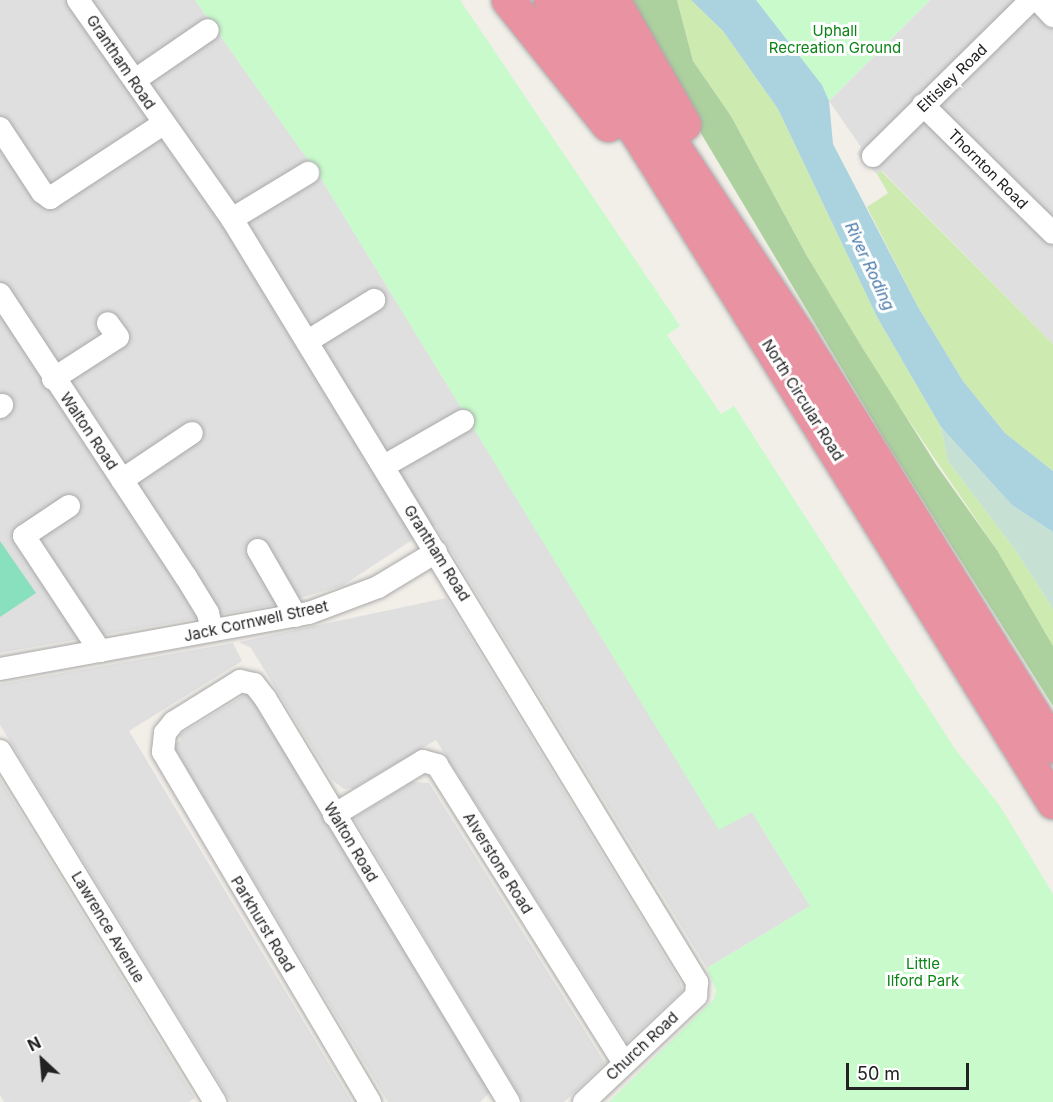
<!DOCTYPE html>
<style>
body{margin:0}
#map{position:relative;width:1053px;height:1102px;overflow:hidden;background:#f2efe9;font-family:Inter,sans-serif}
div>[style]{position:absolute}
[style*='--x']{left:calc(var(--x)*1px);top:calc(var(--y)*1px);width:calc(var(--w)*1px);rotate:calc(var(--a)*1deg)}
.residential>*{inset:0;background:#e0dfdf}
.grass>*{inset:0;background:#cdebb0}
.forest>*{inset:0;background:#add19e}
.wetland>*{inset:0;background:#c6e0d4}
.park>*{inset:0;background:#c8facc}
.pitch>*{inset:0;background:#88e0be}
.water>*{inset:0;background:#aad3df}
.roads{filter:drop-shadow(0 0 2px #a9a9a9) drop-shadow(0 0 2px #a9a9a9)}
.minor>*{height:22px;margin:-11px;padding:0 11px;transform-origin:11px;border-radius:11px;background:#fff}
.highway>*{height:33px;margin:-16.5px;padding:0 16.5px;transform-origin:16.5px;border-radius:16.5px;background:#e892a2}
span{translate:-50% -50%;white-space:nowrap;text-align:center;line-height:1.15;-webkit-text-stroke:6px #fff;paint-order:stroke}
.park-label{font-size:15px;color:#0c8416}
.street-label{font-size:15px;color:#222}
.water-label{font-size:16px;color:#4a7aab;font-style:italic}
.north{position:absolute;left:12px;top:1030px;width:60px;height:60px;-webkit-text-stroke:4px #fff;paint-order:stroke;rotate:334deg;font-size:16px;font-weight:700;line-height:24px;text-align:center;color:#222}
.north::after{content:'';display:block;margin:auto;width:21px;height:27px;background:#222;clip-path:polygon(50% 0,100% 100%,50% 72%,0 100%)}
.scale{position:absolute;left:846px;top:1063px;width:123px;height:27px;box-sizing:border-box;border:3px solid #222;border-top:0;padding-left:8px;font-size:18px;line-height:21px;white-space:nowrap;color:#222;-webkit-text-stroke:4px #fff;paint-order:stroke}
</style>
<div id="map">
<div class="residential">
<div style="clip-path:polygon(0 0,195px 0,320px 177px,719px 829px,752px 812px,810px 906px,707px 968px,435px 525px,342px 586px,279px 604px,0 653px)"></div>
<div style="clip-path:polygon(930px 0,1053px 0,1053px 344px,882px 171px,877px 174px,857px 154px,861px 147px,829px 101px)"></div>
<div style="clip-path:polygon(446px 598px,680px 982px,682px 991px,627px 1042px,436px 740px,354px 788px,344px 789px,332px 780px,251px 648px,239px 642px)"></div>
<div style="clip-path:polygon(233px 643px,242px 661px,129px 731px,352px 1102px,231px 1102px,0 725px,0 684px)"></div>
<div style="clip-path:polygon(251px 691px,491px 1091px,480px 1102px,388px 1102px,173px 746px,181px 740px,179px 735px)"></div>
<div style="clip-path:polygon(0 779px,195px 1098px,189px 1102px,4px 1102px,0 1095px)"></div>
<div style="clip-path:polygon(412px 782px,429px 783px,605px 1063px,564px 1102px,523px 1102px,354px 818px)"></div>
</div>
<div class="grass">
<div style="clip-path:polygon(677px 0,691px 0,723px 31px,778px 109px,877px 317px,941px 427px,948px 461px,1016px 551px,1053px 609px,1053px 646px,997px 550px,886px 387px,810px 261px,731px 116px,693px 61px)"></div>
<div style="clip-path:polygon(881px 171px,1053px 344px,1053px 471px,1005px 433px,963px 381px,918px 307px,867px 207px,888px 193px,877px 174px)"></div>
</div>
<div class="forest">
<div style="clip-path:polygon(621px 0,677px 0,693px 61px,731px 116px,807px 256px,865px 352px,937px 466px,997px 550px,1053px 646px,1053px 706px,889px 447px)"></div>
</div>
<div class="wetland">
<div style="clip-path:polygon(941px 427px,1012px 505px,1053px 532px,1053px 609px,1016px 551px,948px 461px)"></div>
</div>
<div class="park">
<div style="clip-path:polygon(195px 0,460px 0,680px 326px,667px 335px,721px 414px,734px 406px,955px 749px,1000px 806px,1053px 894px,1053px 1102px,609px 1102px,714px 999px,716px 990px,707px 968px,810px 906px,752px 812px,719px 830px,320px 177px)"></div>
<div style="clip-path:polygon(756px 0,930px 0,829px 101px,822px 85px)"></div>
</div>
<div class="pitch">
<div style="clip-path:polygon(0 541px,36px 593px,0 617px)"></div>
</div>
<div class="water">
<div style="clip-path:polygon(691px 0,756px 0,822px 85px,829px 101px,833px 144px,918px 307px,963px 381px,1005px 433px,1053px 471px,1053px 532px,1012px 505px,941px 427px,877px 317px,778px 109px,723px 31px)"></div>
</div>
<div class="roads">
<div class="minor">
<div style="--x:78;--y:0;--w:268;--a:54.9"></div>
<div style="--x:232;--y:219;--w:894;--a:58.64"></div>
<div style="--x:697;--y:982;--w:14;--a:94"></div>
<div style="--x:696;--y:996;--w:154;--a:136.6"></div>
<div style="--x:1038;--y:0;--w:22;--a:47"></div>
<div style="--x:135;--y:80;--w:88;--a:-34.4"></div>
<div style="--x:923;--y:105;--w:182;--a:44.6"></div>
<div style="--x:0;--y:128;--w:77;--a:56.7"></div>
<div style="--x:42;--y:192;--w:10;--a:37"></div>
<div style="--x:50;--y:198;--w:135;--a:-33.2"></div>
<div style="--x:873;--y:156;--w:222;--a:-44.6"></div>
<div style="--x:232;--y:219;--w:89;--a:-31.2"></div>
<div style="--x:0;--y:294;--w:339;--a:56.7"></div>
<div style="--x:186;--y:577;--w:42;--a:58.6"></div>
<div style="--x:208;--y:613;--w:17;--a:77"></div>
<div style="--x:308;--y:341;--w:78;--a:-31.8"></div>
<div style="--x:53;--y:379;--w:77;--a:-32.9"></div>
<div style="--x:118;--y:337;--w:17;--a:-126"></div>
<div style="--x:0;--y:407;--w:3;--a:-45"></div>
<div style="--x:384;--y:466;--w:91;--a:-29.7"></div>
<div style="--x:122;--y:480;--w:84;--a:-33.9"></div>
<div style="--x:69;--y:506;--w:54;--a:146.3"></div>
<div style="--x:24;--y:536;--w:138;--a:56.5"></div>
<div style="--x:258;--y:550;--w:76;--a:60.1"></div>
<div style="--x:0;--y:669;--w:314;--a:-10.3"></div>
<div style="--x:309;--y:613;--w:74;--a:-20.6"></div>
<div style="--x:378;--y:587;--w:68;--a:-31.1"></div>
<div style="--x:0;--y:751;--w:412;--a:58.5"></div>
<div style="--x:334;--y:815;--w:104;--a:-31.2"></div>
<div style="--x:423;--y:761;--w:15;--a:16"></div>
<div style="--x:437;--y:765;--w:352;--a:57.9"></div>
<div style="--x:370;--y:1102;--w:407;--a:-120.6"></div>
<div style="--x:163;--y:752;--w:19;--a:-84"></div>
<div style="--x:165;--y:733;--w:14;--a:-51"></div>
<div style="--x:174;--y:722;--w:78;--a:-31.8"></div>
<div style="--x:240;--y:681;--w:14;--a:12"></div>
<div style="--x:254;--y:684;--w:18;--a:52"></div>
<div style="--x:265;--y:698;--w:472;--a:58.9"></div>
</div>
<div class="highway">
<div style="--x:508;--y:0;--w:160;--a:51.3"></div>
<div style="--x:550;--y:0;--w:165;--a:56.9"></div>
<div style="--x:640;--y:138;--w:782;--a:58.12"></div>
<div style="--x:577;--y:0;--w:400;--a:56.5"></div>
<div style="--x:798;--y:334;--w:485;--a:58.2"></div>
<div style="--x:613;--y:0;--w:143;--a:60.2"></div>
</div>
</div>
<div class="park-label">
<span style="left:835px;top:39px">Uphall<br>Recreation Ground</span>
<span style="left:923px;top:972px">Little<br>Ilford Park</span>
</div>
<div class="street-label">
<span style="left:121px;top:62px;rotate:56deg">Grantham Road</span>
<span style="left:952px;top:78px;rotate:-44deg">Eltisley Road</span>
<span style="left:988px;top:169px;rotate:45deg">Thornton Road</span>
<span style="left:803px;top:400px;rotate:58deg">North Circular Road</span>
<span style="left:89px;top:431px;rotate:56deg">Walton Road</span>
<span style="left:437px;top:553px;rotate:58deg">Grantham Road</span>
<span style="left:256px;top:621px;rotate:-12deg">Jack Cornwell Street</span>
<span style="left:351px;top:842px;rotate:59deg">Walton Road</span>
<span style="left:498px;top:863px;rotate:58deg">Alverstone Road</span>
<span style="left:263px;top:924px;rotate:59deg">Parkhurst Road</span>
<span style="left:108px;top:927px;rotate:59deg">Lawrence Avenue</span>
<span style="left:642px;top:1046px;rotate:-43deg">Church Road</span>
</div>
<div class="water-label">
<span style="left:870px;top:266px;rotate:65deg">River Roding</span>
</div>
<div class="north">N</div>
<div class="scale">50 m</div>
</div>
